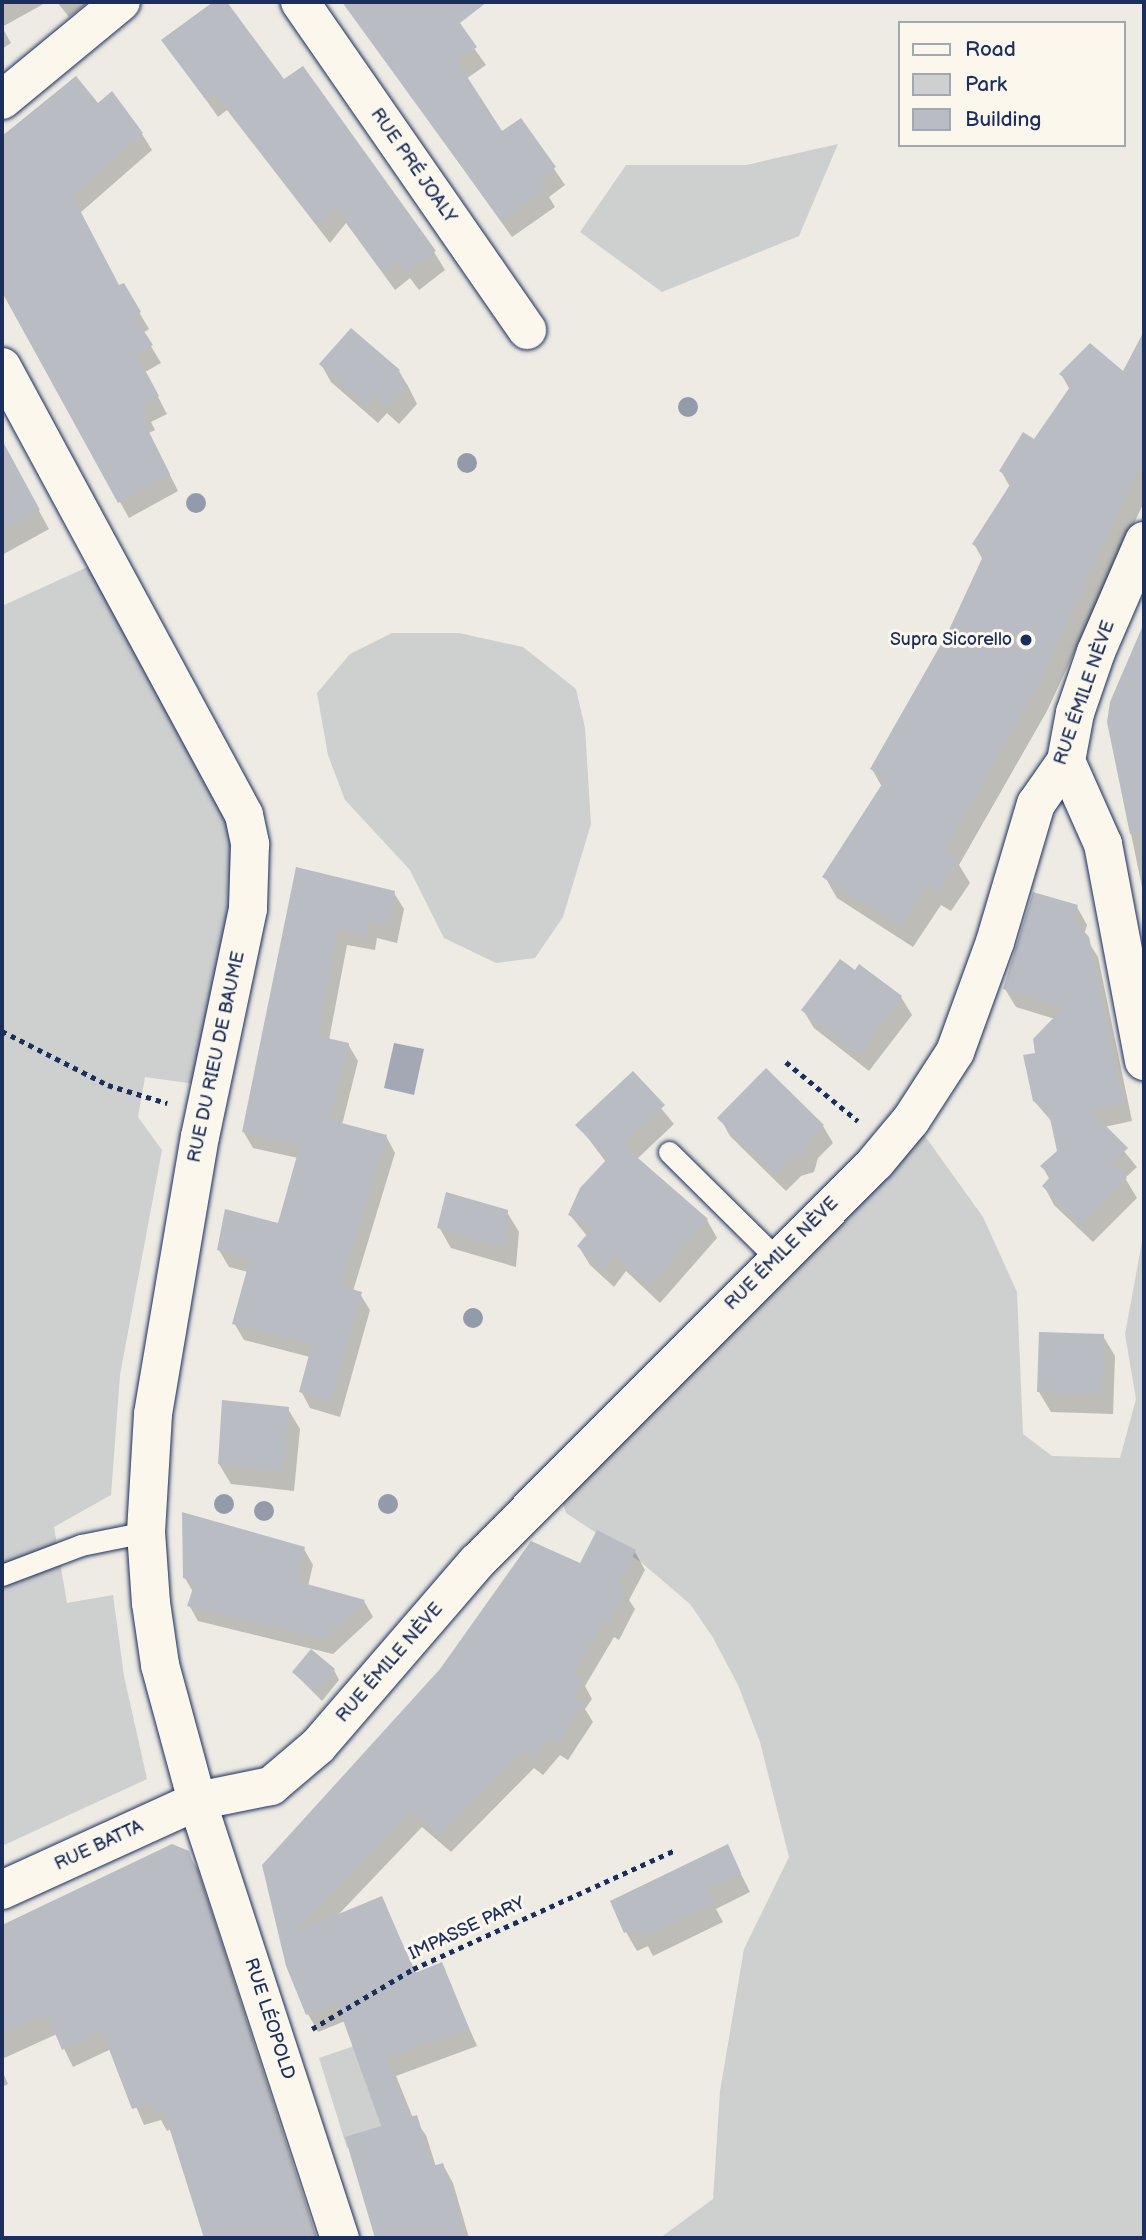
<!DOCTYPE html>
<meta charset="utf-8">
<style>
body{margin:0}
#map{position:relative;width:1146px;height:2240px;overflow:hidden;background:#eeebe4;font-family:"Balsamiq Sans",sans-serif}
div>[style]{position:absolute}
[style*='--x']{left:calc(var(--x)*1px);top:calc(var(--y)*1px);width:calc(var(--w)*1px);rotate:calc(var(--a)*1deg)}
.green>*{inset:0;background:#cecfcf}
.water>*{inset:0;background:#a3a8b4}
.shadow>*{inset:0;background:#0003}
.building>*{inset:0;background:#b9bcc3}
.path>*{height:4.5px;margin-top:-2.25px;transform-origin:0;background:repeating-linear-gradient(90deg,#1b2f5e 0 5px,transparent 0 10px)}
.roads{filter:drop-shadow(0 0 2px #1b2f5e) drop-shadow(0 0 2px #1b2f5e)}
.service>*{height:21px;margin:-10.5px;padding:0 10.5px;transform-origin:10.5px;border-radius:10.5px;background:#fbf7ec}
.minor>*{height:38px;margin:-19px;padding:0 19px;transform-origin:19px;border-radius:19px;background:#fbf7ec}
.trees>*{width:20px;height:20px;margin:-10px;border-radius:50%;background:#939aaa}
.dots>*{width:19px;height:19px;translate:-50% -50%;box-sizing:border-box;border:4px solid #fbf7ec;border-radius:50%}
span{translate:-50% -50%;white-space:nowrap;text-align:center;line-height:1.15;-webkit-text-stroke:6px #fbf7ec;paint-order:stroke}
.street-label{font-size:18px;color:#1b2f5e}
.poi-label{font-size:18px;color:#1b2f5e}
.right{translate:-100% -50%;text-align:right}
.frame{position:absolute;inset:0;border:4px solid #1b2f5e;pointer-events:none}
.legend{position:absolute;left:898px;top:21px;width:228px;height:126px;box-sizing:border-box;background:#fbf7ec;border:2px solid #a1a7b3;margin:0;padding:9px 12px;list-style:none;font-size:21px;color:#1b2f5e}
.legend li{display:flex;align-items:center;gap:14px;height:35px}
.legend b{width:35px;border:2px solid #a1a7b3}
</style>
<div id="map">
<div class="green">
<div style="clip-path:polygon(838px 144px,799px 236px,662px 292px,580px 232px,626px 165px,746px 165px)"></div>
<div style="clip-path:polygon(105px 559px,244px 815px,210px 1086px,145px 1077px,138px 1117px,162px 1150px,120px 1375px,111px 1495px,54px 1527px,67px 1603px,113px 1595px,124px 1676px,147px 1779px,2px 1846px,2px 606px)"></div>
<div style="clip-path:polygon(392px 633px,459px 633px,523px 647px,576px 689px,585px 728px,591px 824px,563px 917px,535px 958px,496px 963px,444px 938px,410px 870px,345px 800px,328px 755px,317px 693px,350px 654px)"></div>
<div style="clip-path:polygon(917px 1125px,983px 1217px,1017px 1292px,1023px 1434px,1052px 1456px,1120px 1458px,1136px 1399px,1125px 1334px,1144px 1231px,1144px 2238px,660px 2238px,713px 2199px,720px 2091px,744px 1949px,789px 1857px,760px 1742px,738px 1685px,712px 1636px,690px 1604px,642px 1563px,566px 1513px,557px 1484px)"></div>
<div style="clip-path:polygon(354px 2046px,384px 2135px,347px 2148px,319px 2058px)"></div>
</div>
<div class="water">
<div style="clip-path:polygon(394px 1043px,424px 1049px,414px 1095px,384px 1088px)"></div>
</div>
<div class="shadow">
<div style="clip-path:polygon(2px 2px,47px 2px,2px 27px,11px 43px,2px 49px)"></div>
<div style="clip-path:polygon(57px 2px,89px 2px,69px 17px)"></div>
<div style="clip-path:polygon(216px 2px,225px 2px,284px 81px,434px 252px,445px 270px,419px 290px,410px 278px,395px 290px,346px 223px,330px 243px,227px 110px,218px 117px,164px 40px)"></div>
<div style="clip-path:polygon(344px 2px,441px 2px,486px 65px,466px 79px,501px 134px,521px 120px,565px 185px,549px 197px,555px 207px,512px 237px)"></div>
<div style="clip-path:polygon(76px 79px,98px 105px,142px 134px,152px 150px,80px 213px,119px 287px,123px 285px,149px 329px,143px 333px,161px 363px,145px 372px,167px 414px,151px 422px,155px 430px,149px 433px,178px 491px,129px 518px,2px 292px,2px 138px)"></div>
<div style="clip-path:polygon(351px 330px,399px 371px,409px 388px,417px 404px,399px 424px,387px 413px,378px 423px,331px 382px,321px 364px)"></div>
<div style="clip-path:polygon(1144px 335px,1144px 502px,1047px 711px,959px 865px,970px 883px,951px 911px,941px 905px,913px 947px,837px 898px,825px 877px,882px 787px,872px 769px,949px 633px,983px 560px,974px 544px,1010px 487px,1001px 471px,1035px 442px,1070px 390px,1061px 374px,1123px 374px)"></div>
<div style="clip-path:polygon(2px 444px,49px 529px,2px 555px)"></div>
<div style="clip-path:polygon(1144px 625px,1144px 897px,1108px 721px,1111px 703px)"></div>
<div style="clip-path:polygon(298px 869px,394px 893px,404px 909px,397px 943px,377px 938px,375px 950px,347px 945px,329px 1040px,348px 1044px,358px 1061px,342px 1125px,386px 1136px,395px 1153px,353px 1291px,360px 1294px,370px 1310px,340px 1417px,310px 1408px,301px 1391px,310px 1357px,244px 1340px,234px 1323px,248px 1272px,229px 1267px,219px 1250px,279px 1225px,298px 1158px,253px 1148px,243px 1131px)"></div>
<div style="clip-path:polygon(1077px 907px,1087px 925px,1084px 935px,1098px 957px,1132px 1121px,1104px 1127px,1137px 1167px,1125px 1178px,1137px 1198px,1093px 1242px,1054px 1205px,1044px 1186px,1050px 1180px,1042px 1166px,1059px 1152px,1053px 1123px,1034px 1101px,1037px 1054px,1055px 1019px,1016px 1007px,1005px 989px)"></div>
<div style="clip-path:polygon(855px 972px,901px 997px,912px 1015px,869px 1071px,814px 1028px,803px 1010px)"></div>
<div style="clip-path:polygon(632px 1073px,674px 1124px,637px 1159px,707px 1220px,717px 1238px,660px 1303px,626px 1271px,614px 1287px,590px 1265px,579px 1247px,587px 1236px,570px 1215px,606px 1162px,578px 1125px)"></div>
<div style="clip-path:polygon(720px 1118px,823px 1126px,833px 1143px,818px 1158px,814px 1172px,801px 1176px,786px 1191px,730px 1136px)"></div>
<div style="clip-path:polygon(507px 1212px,519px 1232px,516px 1267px,451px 1248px,439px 1227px)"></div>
<div style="clip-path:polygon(1103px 1336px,1115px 1356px,1113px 1414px,1051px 1412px,1039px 1392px)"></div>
<div style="clip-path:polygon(288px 1409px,300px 1429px,294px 1491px,231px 1484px,219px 1464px)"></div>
<div style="clip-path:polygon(304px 1549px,313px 1565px,308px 1586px,364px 1601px,373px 1617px,333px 1654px,198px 1621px,189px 1605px,193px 1592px,185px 1578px)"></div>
<div style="clip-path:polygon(635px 1552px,645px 1570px,629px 1600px,635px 1609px,619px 1640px,614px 1637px,585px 1686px,592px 1699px,585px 1709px,593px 1722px,568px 1760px,560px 1755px,543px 1775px,534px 1768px,451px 1852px,422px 1827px,337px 1916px,381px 1898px,417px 1975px,441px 1964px,477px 2046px,396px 2076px,413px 2118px,426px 2135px,436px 2167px,443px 2165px,453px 2183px,469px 2238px,379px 2238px,347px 2138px,383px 2127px,345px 2021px,318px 2032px,308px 2014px,264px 1866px,580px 1565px)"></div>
<div style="clip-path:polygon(334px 1670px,339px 1680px,322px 1701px,294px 1673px)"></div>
<div style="clip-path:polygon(172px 1846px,187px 1852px,198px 1870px,317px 2238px,199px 2238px,205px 2234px,171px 2129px,167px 2131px,161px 2120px,144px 2125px,111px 2049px,73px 2067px,57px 2034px,2px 2059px,2px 1927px)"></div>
<div style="clip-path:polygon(727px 1846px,750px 1892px,716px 1909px,723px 1922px,653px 1956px,648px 1946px,637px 1951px,626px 1932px)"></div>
<div style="clip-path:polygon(2px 2070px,8px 2084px,2px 2087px)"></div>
</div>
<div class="building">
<div style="clip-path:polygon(213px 2px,227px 2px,284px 79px,303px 66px,436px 251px,407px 273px,398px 261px,383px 273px,335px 206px,319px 227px,215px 93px,206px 100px,161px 40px)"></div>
<div style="clip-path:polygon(342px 2px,487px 2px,460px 23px,477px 47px,457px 61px,502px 131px,521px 118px,556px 167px,540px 179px,547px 188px,501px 221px)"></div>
<div style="clip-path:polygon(76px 76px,98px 103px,112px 91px,143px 133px,72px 195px,119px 285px,124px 283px,141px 312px,134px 316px,153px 345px,137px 355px,159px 396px,143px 405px,147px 413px,141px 416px,170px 474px,118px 503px,2px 292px,2px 136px)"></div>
<div style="clip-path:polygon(351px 328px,400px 370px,396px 374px,408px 386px,388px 407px,376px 396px,367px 407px,319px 364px)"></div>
<div style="clip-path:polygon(1144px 331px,1144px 457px,1036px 689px,944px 851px,959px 861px,939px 891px,928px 885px,901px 927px,822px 877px,886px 778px,870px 769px,948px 632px,985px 552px,972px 544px,1013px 480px,999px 471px,1023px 432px,1034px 439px,1072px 384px,1059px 374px,1090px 343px,1123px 371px)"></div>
<div style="clip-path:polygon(2px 440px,40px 510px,2px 531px)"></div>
<div style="clip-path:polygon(1144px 623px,1144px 833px,1130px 834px,1107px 722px,1110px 702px)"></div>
<div style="clip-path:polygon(296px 867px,395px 891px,388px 927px,368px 922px,367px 935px,338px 929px,318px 1036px,349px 1043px,330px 1120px,387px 1135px,341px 1286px,362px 1292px,331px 1401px,299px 1392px,312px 1344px,232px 1324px,250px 1259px,217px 1250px,225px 1209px,278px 1223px,300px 1145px,242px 1132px)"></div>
<div style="clip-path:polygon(1033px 892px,1078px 905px,1074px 920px,1089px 937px,1123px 1103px,1090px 1110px,1128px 1148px,1112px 1163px,1127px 1178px,1081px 1225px,1042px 1186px,1051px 1176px,1040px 1166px,1057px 1151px,1048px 1109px,1033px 1101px,1023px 1055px,1035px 1053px,1033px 1039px,1064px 1007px,1003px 989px)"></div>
<div style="clip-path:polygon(840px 959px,855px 970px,859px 964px,902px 996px,858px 1055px,801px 1010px)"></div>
<div style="clip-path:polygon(766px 1068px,824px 1125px,808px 1140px,805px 1154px,791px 1159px,775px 1174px,717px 1118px)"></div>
<div style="clip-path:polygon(633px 1071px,665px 1105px,623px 1145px,708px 1219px,649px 1286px,615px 1254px,603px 1270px,577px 1246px,593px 1227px,568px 1215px,580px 1188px,608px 1158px,575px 1125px)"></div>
<div style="clip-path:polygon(446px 1192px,508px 1210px,505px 1247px,437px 1228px)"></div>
<div style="clip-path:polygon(1039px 1332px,1104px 1334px,1102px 1394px,1037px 1392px)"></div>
<div style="clip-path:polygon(222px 1400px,289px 1407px,283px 1471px,218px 1464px)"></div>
<div style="clip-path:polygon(182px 1512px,305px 1547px,296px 1581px,365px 1600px,323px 1639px,187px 1606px,195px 1582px,183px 1578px)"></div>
<div style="clip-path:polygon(597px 1530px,636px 1550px,619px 1584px,626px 1589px,609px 1623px,604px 1620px,573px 1673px,583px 1680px,573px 1695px,584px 1703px,557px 1744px,550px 1738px,532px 1759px,523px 1751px,440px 1835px,411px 1810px,295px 1932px,382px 1896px,415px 1973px,442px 1962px,469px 2028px,387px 2058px,410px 2117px,417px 2115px,433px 2166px,443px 2163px,465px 2238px,375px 2238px,345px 2137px,381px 2126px,337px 2003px,306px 2015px,286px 1966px,262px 1865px,440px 1669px,531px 1541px,580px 1563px)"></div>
<div style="clip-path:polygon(311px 1649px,335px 1669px,316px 1692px,292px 1672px)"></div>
<div style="clip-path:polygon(172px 1844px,189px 1851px,314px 2238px,204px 2238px,164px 2111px,155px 2114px,152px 2103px,132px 2109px,102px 2031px,62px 2050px,47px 2014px,2px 2033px,2px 1925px)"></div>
<div style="clip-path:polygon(728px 1844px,741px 1873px,707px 1890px,713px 1903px,641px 1938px,636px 1928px,624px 1933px,610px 1901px)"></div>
</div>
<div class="path">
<div style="--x:2;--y:1031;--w:119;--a:27"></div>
<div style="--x:108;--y:1085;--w:62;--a:17"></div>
<div style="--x:786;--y:1062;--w:93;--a:39.3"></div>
<div style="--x:312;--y:2029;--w:117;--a:-30.7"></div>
<div style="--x:413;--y:1969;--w:288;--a:-24.4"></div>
</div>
<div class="roads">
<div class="service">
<div style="--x:669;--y:1152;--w:158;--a:44.7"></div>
<div style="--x:2;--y:1575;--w:85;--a:-20.8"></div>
<div style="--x:81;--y:1545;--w:66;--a:-11.3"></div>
</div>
<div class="minor">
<div style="--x:300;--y:2;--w:399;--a:55.3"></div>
<div style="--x:2;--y:100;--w:154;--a:-39.5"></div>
<div style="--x:2;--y:367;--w:509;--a:61.62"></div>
<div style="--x:244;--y:815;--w:30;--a:78"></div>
<div style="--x:250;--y:844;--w:65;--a:91.8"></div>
<div style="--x:248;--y:909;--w:232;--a:101.9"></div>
<div style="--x:200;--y:1136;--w:282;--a:99.6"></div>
<div style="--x:153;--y:1414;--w:118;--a:93.4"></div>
<div style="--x:146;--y:1532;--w:71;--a:86"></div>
<div style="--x:151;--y:1603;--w:63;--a:81.7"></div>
<div style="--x:160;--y:1665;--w:141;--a:74.8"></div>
<div style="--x:197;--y:1801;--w:460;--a:71.9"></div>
<div style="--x:1066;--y:761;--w:91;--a:66"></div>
<div style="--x:1103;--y:844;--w:221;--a:79.3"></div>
<div style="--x:2;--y:1890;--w:214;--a:-24.5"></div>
<div style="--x:197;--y:1801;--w:76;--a:-11.5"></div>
<div style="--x:271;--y:1786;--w:62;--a:-40.4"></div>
<div style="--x:318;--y:1746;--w:243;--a:-49.2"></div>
<div style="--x:477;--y:1562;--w:564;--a:-45.07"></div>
<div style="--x:875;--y:1163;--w:56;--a:-50.1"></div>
<div style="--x:911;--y:1120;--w:81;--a:-57.1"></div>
<div style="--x:955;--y:1052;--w:117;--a:-70"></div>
<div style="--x:995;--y:942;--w:144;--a:-73.5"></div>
<div style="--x:1036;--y:804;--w:52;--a:-55.1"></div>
<div style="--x:1066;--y:761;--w:49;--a:-79.4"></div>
<div style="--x:1075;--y:713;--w:65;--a:-71"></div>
<div style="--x:1096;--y:652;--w:121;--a:-66.6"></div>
</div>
</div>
<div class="trees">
<div style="left:688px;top:407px"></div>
<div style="left:467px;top:463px"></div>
<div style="left:196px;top:503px"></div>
<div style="left:473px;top:1318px"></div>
<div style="left:224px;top:1504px"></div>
<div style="left:388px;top:1504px"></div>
<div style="left:264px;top:1511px"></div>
</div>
<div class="dots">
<div style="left:1026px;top:640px;background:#1b2f5e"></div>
</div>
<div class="street-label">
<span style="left:413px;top:166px;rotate:55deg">RUE PRÉ JOALY</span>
<span style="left:1085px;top:693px;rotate:-71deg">RUE ÉMILE NÈVE</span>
<span style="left:217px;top:1057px;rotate:-78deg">RUE DU RIEU DE BAUME</span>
<span style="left:782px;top:1254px;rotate:-45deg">RUE ÉMILE NÈVE</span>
<span style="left:390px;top:1663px;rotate:-49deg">RUE ÉMILE NÈVE</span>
<span style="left:99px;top:1846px;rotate:-25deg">RUE BATTA</span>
<span style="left:467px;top:1929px;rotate:-25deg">IMPASSE PARY</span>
<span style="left:269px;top:2019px;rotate:72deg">RUE LÉOPOLD</span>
</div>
<div class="poi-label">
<span class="right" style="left:1012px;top:640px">Supra Sicorello</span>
</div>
<div class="frame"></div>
<ul class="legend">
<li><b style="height:9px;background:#fbf7ec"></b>Road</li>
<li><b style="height:19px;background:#cecfcf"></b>Park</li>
<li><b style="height:19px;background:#b9bcc3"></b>Building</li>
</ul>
</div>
